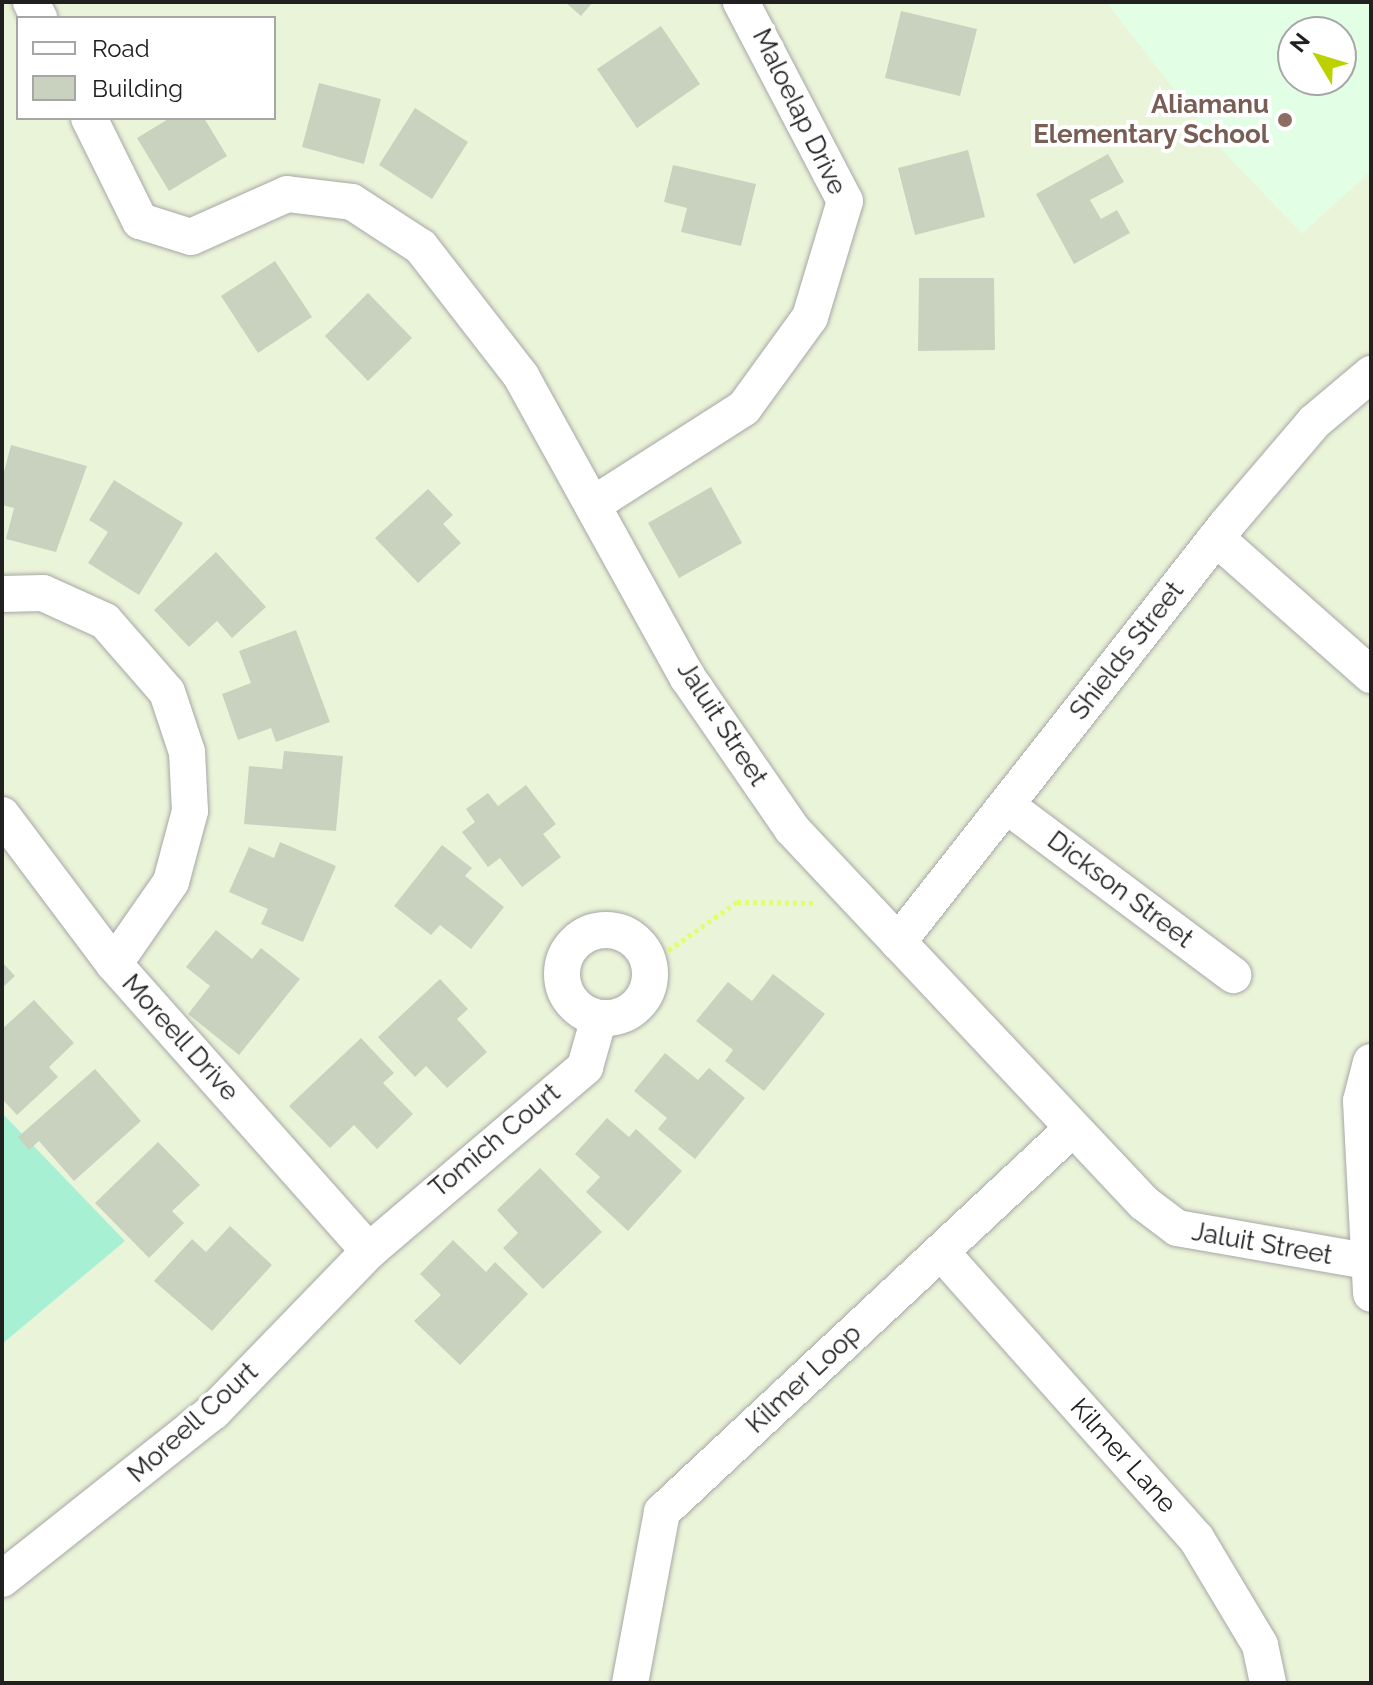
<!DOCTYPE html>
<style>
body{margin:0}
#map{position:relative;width:1373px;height:1685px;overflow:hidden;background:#e9f2e6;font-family:Raleway,sans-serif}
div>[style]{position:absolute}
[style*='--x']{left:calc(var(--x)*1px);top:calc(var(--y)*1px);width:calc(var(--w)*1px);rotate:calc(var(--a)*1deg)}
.education>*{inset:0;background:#e2ffe5}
.military>*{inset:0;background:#eaf4d8}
.grass>*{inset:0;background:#a8f0d4}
.building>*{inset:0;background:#c8d2bf}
.path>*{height:5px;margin-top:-2.5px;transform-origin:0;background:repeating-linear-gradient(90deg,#e0ff6a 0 4px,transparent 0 8px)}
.roads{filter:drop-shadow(0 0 2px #a7a7a7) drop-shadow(0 0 2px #a7a7a7)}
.minor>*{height:36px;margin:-18px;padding:0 18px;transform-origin:18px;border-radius:18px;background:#fff}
.minor>.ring{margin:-18px;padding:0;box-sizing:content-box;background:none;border:36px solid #fff;border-radius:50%}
.dots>*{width:22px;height:22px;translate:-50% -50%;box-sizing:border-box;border:4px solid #fff;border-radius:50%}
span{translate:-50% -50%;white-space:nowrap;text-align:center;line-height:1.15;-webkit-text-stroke:8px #fff;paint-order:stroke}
.education-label{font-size:26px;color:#785e54;font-weight:700}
.right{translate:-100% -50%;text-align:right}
.street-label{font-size:26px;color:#202020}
.frame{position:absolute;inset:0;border:4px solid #202020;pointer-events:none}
.legend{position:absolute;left:16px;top:16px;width:260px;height:104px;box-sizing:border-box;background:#fff;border:2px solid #a6a6a6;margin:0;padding:10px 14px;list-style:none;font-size:24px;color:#202020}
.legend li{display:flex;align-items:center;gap:16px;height:40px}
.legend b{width:40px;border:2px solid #a6a6a6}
.north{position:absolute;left:1277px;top:16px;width:80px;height:80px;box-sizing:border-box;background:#fff;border:2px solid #a6a6a6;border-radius:50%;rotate:308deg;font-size:22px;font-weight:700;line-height:32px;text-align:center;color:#202020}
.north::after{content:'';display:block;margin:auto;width:28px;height:36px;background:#bbd100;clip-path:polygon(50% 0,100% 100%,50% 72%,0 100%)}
</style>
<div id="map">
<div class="education">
<div style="clip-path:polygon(evenodd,1106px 2px,1371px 2px,1371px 171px,1302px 234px,1217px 145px,1106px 2px,1293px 32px,1341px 32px,1341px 80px,1293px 80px,1293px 32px)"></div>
</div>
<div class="military">
<div style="clip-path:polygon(evenodd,2px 2px,1106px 2px,1217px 145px,1302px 234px,1371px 171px,1371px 1683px,2px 1683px,2px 2px,18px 18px,274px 18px,274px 118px,18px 118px,18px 18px)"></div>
</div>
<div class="grass">
<div style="clip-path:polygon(2px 1113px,125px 1241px,2px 1344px)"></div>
</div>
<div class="building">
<div style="clip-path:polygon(565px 2px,593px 2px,581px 16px)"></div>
<div style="clip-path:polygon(901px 11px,977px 29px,960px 96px,885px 78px)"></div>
<div style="clip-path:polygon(661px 26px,700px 84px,637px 128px,597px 69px)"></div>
<div style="clip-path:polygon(319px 83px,381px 99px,364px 164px,302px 147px)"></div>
<div style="clip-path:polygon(415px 108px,468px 142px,432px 199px,379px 165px)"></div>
<div style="clip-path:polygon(170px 118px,204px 118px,227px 156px,169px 191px,137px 138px)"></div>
<div style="clip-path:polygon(968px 150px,985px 217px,915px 235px,898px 168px)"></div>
<div style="clip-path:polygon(1108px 154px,1124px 182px,1090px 200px,1101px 219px,1117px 210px,1130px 233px,1074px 264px,1036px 194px)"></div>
<div style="clip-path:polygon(673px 165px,756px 184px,741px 246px,681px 232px,687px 208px,664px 202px)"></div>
<div style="clip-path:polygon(275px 261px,312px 317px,258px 353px,221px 296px)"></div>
<div style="clip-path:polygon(919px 278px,994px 278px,995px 350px,918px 351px)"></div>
<div style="clip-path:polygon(368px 293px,412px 338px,368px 381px,325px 336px)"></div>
<div style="clip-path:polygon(11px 445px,87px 466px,56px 552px,6px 539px,14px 508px,2px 505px,2px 480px)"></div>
<div style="clip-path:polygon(114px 480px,183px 523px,139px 595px,88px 563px,108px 532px,89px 520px)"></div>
<div style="clip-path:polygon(711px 487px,742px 543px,679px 578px,648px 523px)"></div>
<div style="clip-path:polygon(428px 489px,453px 515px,443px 524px,461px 543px,418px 583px,375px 538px)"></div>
<div style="clip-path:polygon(216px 552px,266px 607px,232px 638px,217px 621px,189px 647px,154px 610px)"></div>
<div style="clip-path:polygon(296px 630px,330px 722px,276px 742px,271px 728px,238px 740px,222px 694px,251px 683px,239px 651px)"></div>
<div style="clip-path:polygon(284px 751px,343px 756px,336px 831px,244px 824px,249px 766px,282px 769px)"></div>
<div style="clip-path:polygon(526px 785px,556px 824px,543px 834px,561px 857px,522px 887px,500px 858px,488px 867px,462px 832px,475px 822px,466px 809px,488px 793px,498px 806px)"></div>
<div style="clip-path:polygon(280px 842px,336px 866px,303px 942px,261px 924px,268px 909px,229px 892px,249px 847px,274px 858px)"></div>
<div style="clip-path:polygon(442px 845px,472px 868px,465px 876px,504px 907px,471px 949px,440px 925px,431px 935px,394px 906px)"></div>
<div style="clip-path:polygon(216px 930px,252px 959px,261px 948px,300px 979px,239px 1055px,188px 1014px,210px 986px,186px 967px)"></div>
<div style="clip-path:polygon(2px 962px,15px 976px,2px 988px)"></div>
<div style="clip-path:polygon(773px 974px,825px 1014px,764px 1091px,725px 1061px,733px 1050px,696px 1021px,728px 982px,752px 1001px)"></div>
<div style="clip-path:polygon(440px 979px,468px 1009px,457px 1019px,487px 1052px,447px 1088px,426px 1066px,415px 1077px,378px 1037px)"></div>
<div style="clip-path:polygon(34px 1000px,74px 1043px,49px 1067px,58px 1077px,17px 1115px,2px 1099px,2px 1029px)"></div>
<div style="clip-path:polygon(361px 1038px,394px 1073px,383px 1083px,413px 1114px,377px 1149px,354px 1125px,330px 1148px,289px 1106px)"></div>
<div style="clip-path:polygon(665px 1053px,698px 1080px,709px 1068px,745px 1098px,695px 1159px,658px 1129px,667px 1118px,634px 1091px)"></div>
<div style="clip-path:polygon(95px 1069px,141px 1121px,74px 1181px,39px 1141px,29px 1150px,18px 1137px)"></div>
<div style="clip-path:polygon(607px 1118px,629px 1137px,636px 1129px,682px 1171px,628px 1231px,586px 1192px,600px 1177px,575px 1154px)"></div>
<div style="clip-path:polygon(158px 1142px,200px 1185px,172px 1211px,184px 1223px,149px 1258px,95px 1203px)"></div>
<div style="clip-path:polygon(540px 1168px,602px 1232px,543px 1289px,503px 1248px,518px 1233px,497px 1210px)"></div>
<div style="clip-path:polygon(230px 1226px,272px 1265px,212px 1331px,154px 1281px,192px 1239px,206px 1252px)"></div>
<div style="clip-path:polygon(453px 1240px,486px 1272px,495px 1262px,528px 1294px,460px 1365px,414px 1321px,441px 1295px,420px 1274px)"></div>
</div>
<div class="path">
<div style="--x:649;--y:964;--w:108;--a:-35.2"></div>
<div style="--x:737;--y:902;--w:80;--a:0.7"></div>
</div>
<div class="roads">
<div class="minor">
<div style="--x:31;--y:2;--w:18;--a:63"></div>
<div style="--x:89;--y:118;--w:115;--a:63.7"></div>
<div style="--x:140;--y:221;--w:53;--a:17.4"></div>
<div style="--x:191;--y:237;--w:105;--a:-24.1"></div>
<div style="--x:287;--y:194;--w:65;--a:7"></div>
<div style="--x:352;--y:202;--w:82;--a:33.1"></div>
<div style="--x:421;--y:247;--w:163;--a:52.2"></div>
<div style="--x:521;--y:376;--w:345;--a:61.1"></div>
<div style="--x:688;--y:678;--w:183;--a:55.4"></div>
<div style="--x:792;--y:829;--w:514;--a:46.74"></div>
<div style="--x:1144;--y:1203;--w:41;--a:37.1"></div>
<div style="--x:1177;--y:1228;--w:197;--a:9.9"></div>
<div style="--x:597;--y:502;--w:174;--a:-32.6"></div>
<div style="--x:744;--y:408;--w:112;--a:-54"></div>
<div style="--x:810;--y:317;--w:121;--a:-73.2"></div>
<div style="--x:845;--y:201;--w:225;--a:-117.6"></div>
<div style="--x:1216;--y:538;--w:207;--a:41.5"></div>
<div style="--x:2;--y:594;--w:41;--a:-1.4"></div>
<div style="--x:43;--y:593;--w:68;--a:24.3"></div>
<div style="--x:105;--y:621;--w:94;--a:48.9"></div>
<div style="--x:167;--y:692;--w:63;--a:71.6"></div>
<div style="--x:187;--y:752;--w:59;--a:87.1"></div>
<div style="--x:190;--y:811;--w:73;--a:105"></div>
<div style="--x:171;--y:882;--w:100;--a:124.8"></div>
<div style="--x:1006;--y:805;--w:284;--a:36.8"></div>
<div style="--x:2;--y:815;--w:186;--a:53.1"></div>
<div style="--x:114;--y:964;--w:384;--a:48.4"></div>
<div class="ring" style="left:562px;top:930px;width:52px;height:52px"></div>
<div style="--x:898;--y:942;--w:532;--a:-51.79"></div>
<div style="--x:1227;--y:524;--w:134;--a:-49.5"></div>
<div style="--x:1314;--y:422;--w:75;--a:-40.1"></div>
<div style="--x:1371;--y:1062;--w:40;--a:104.4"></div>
<div style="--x:1361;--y:1101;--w:193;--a:87"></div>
<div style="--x:941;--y:1252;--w:383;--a:48.3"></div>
<div style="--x:1196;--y:1538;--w:125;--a:59.1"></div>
<div style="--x:1260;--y:1645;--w:39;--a:78"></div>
<div style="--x:2;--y:1579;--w:269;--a:-38.4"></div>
<div style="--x:213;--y:1412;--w:224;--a:-45.9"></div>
<div style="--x:369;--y:1251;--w:284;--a:-40.4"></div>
<div style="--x:585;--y:1067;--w:51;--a:-74.1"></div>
<div style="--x:630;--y:1683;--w:174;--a:-79.4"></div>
<div style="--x:662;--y:1512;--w:562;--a:-43.05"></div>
</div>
</div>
<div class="dots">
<div style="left:1285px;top:120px;background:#8d6e63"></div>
</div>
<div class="education-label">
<span class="right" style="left:1269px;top:120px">Aliamanu<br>Elementary School</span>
</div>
<div class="street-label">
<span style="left:799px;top:112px;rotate:64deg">Maloelap Drive</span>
<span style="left:1127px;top:651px;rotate:-52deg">Shields Street</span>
<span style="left:722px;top:724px;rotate:57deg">Jaluit Street</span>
<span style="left:1120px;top:890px;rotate:37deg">Dickson Street</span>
<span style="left:180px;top:1038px;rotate:48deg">Moreell Drive</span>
<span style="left:495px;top:1141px;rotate:-40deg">Tomich Court</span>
<span style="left:1262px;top:1244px;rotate:10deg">Jaluit Street</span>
<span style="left:804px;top:1379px;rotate:-43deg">Kilmer Loop</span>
<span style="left:193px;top:1423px;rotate:-42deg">Moreell Court</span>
<span style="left:1123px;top:1456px;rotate:48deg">Kilmer Lane</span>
</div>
<div class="frame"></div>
<ul class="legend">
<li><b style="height:10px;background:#fff"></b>Road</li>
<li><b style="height:22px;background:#c8d2bf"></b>Building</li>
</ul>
<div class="north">N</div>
</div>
